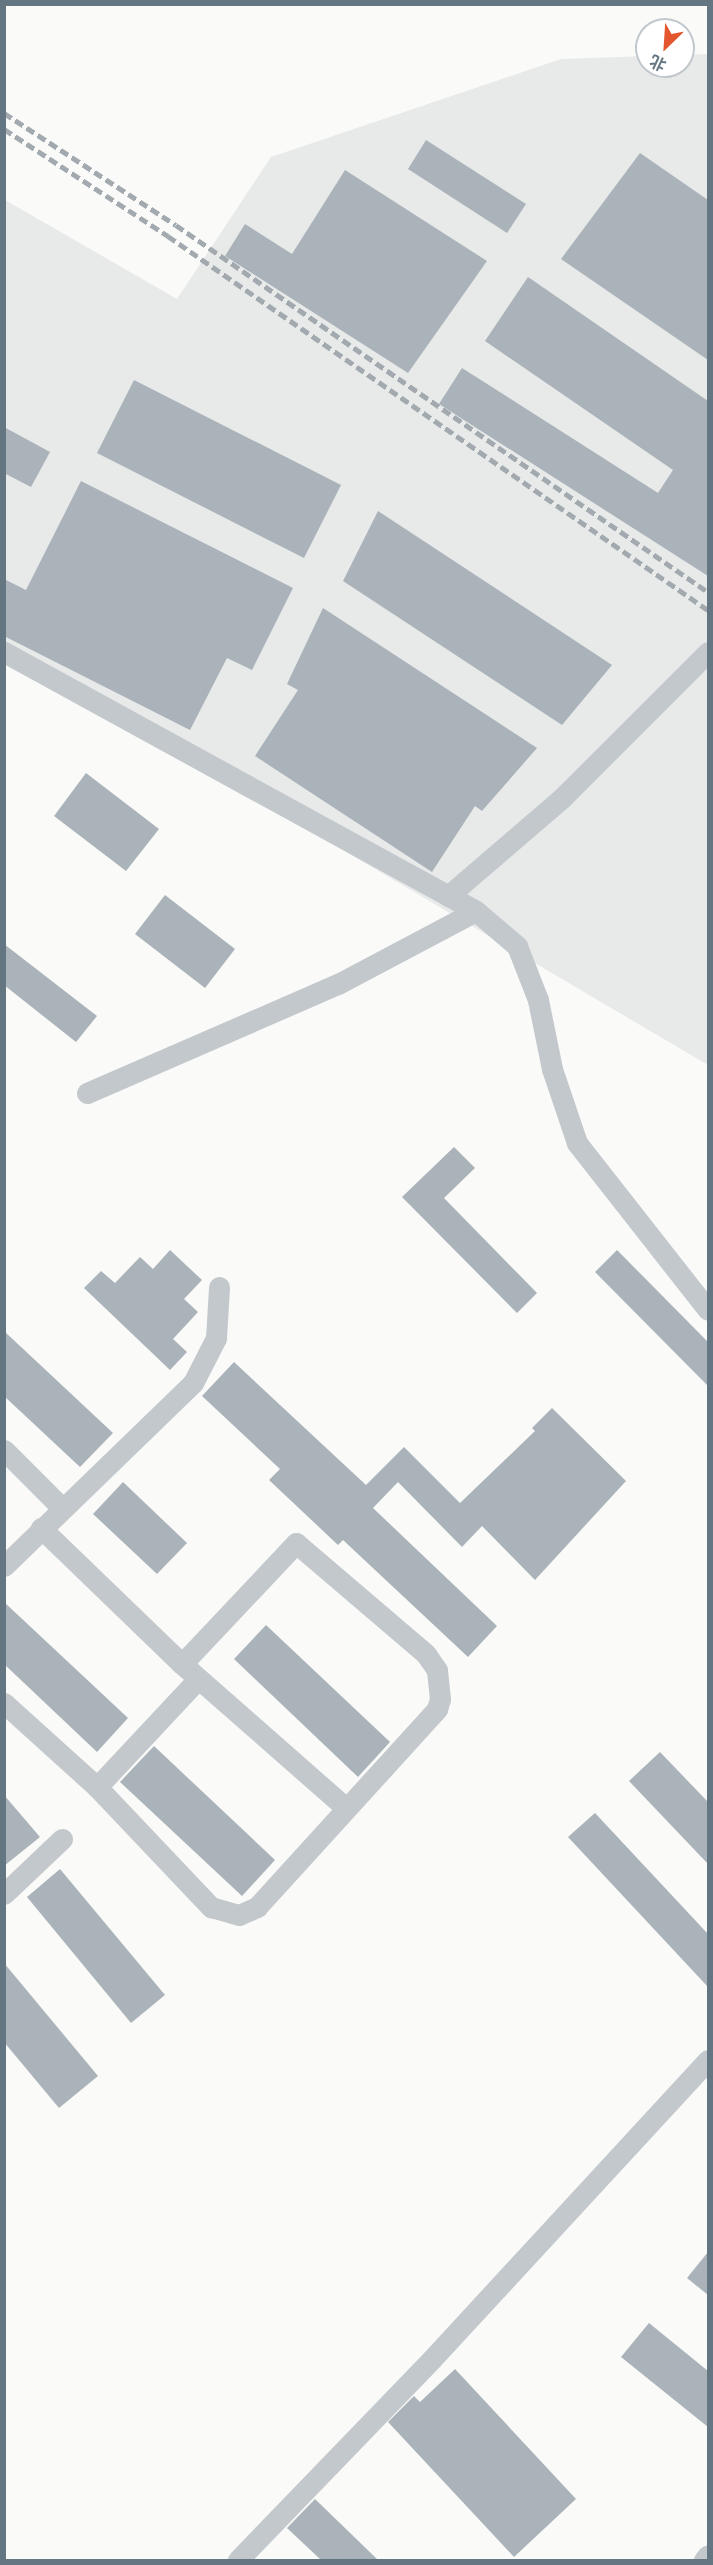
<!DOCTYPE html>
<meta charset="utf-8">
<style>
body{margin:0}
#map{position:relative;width:713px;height:2565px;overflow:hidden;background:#fafaf8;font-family:Figtree,"Noto Sans SC",sans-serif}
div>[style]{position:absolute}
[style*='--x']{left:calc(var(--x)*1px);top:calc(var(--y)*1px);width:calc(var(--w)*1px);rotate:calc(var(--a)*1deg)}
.built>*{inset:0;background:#e8e9e9}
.building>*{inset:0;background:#aab3b9}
.minor>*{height:21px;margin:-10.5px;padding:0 10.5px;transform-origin:10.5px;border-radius:10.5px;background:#c3c8cc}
.rail>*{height:4.5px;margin-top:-2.25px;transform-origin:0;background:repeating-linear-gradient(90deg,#a2aab0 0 9px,transparent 0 13.5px)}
span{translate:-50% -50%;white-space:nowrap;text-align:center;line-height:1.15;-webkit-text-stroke:6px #fff;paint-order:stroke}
.frame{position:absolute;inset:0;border:6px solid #657683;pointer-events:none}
.north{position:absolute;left:635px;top:18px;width:60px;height:60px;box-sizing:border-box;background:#fff;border:2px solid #c1c8cd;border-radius:50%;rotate:205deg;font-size:16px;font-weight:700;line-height:24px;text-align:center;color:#657683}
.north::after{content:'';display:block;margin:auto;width:21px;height:27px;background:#e4572e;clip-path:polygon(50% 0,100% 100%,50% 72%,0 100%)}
</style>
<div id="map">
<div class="built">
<div style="clip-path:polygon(708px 54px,708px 1065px,5px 651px,5px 200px,177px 299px,271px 157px,561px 59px,647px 56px,647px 66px,683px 66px,683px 55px)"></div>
</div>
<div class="building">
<div style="clip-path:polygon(426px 140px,526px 204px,507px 233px,408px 169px)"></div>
<div style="clip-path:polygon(640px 153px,708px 200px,708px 360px,561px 259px)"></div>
<div style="clip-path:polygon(345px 170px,487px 261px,408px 373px,225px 256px,245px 224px,292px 254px)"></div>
<div style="clip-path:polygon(528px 277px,708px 401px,708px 576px,439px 404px,462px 368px,658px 493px,673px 470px,485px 341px)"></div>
<div style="clip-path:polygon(134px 380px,341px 485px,304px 558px,97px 453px)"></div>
<div style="clip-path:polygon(4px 427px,50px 452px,31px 487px,4px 473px)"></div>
<div style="clip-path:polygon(81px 481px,293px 588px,252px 670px,227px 658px,190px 730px,4px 636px,4px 579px,26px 590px)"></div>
<div style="clip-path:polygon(378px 511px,612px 665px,562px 725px,343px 581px)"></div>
<div style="clip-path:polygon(323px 608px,537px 748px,482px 811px,475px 806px,432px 872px,255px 756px,298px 690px,287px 684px)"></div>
<div style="clip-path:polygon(86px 773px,159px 829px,126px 871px,54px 816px)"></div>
<div style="clip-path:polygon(165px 895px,235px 949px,205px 988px,135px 934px)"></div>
<div style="clip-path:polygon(4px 944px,97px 1016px,76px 1042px,4px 985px)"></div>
<div style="clip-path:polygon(454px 1147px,475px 1168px,444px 1198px,537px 1293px,517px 1313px,402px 1197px)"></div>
<div style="clip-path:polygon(170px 1250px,202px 1280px,184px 1299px,198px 1312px,173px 1339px,187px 1352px,170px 1370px,84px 1288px,101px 1271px,115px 1283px,140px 1257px,153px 1269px)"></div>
<div style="clip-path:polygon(617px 1250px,708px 1342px,708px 1386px,595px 1272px)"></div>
<div style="clip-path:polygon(4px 1331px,113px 1433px,80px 1467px,4px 1396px)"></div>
<div style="clip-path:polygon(234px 1362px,366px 1485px,404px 1447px,460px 1503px,535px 1431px,532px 1428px,552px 1408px,626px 1481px,535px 1580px,482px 1526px,462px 1547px,398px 1482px,373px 1508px,497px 1626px,468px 1657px,343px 1540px,338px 1545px,269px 1480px,280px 1469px,202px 1396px)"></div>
<div style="clip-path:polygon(123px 1482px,187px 1543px,157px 1574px,93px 1514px)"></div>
<div style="clip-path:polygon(4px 1602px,128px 1718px,97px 1752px,4px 1664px)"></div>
<div style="clip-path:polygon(266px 1625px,390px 1742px,358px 1777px,234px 1659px)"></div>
<div style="clip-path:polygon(154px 1746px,275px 1860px,242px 1896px,120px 1782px)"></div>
<div style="clip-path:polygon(660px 1752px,708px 1802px,708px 1864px,629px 1781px)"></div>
<div style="clip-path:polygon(4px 1795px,40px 1837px,4px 1866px)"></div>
<div style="clip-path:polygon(595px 1813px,708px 1934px,708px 1987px,568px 1837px)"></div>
<div style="clip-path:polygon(60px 1869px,165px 1995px,131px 2023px,27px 1897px)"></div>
<div style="clip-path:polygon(4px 1963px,98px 2076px,59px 2108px,4px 2042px)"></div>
<div style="clip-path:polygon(708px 2252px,708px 2295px,687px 2278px)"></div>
<div style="clip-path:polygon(649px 2323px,708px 2371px,708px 2427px,621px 2357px)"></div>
<div style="clip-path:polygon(455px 2369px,576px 2499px,514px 2557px,388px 2422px,414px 2396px,420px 2402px)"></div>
<div style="clip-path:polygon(315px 2499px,378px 2560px,321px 2560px,287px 2528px)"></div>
</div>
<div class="minor">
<div style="--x:4;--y:652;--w:538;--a:28.75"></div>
<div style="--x:476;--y:911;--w:54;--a:40.5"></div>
<div style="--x:517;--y:946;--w:58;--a:68.7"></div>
<div style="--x:538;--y:1000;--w:70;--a:78.5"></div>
<div style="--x:552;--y:1069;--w:78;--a:71.3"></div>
<div style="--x:577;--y:1143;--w:212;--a:51.9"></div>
<div style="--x:448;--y:896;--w:150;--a:-40.7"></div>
<div style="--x:562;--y:798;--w:206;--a:-45"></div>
<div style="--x:87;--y:1093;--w:274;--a:-23.5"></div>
<div style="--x:338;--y:984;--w:156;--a:-27.9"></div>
<div style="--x:4;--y:1450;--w:81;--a:45"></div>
<div style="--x:41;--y:1528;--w:196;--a:44"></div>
<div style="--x:182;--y:1664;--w:217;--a:41.3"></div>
<div style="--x:4;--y:1566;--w:263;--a:-44.1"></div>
<div style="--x:193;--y:1383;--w:51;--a:-62.9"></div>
<div style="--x:216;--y:1338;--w:51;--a:-86.6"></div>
<div style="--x:4;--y:1703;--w:125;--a:42.1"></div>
<div style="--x:97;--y:1787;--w:148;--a:-46.9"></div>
<div style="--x:97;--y:1787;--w:166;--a:46.5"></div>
<div style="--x:211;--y:1907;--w:29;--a:16"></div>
<div style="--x:239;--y:1915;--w:20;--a:-24"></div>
<div style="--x:257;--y:1907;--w:268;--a:-47.7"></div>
<div style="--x:437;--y:1709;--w:10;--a:-73"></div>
<div style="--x:440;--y:1699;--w:29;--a:-96"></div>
<div style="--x:437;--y:1670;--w:19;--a:-125"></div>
<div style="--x:426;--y:1654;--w:171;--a:-139.5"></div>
<div style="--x:296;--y:1543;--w:166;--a:133.3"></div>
<div style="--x:4;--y:1894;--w:80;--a:-43.5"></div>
<div style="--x:238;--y:2560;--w:279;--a:-46"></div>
<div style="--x:432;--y:2359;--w:407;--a:-47.3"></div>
<div style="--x:704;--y:2560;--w:6;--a:-51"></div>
</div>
<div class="rail">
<div style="--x:4;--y:113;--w:205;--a:33.1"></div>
<div style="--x:176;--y:225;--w:646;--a:34.6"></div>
<div style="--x:4;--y:129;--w:196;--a:33.1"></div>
<div style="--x:168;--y:236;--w:657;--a:34.71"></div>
</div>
<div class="frame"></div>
<div class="north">北</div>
</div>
